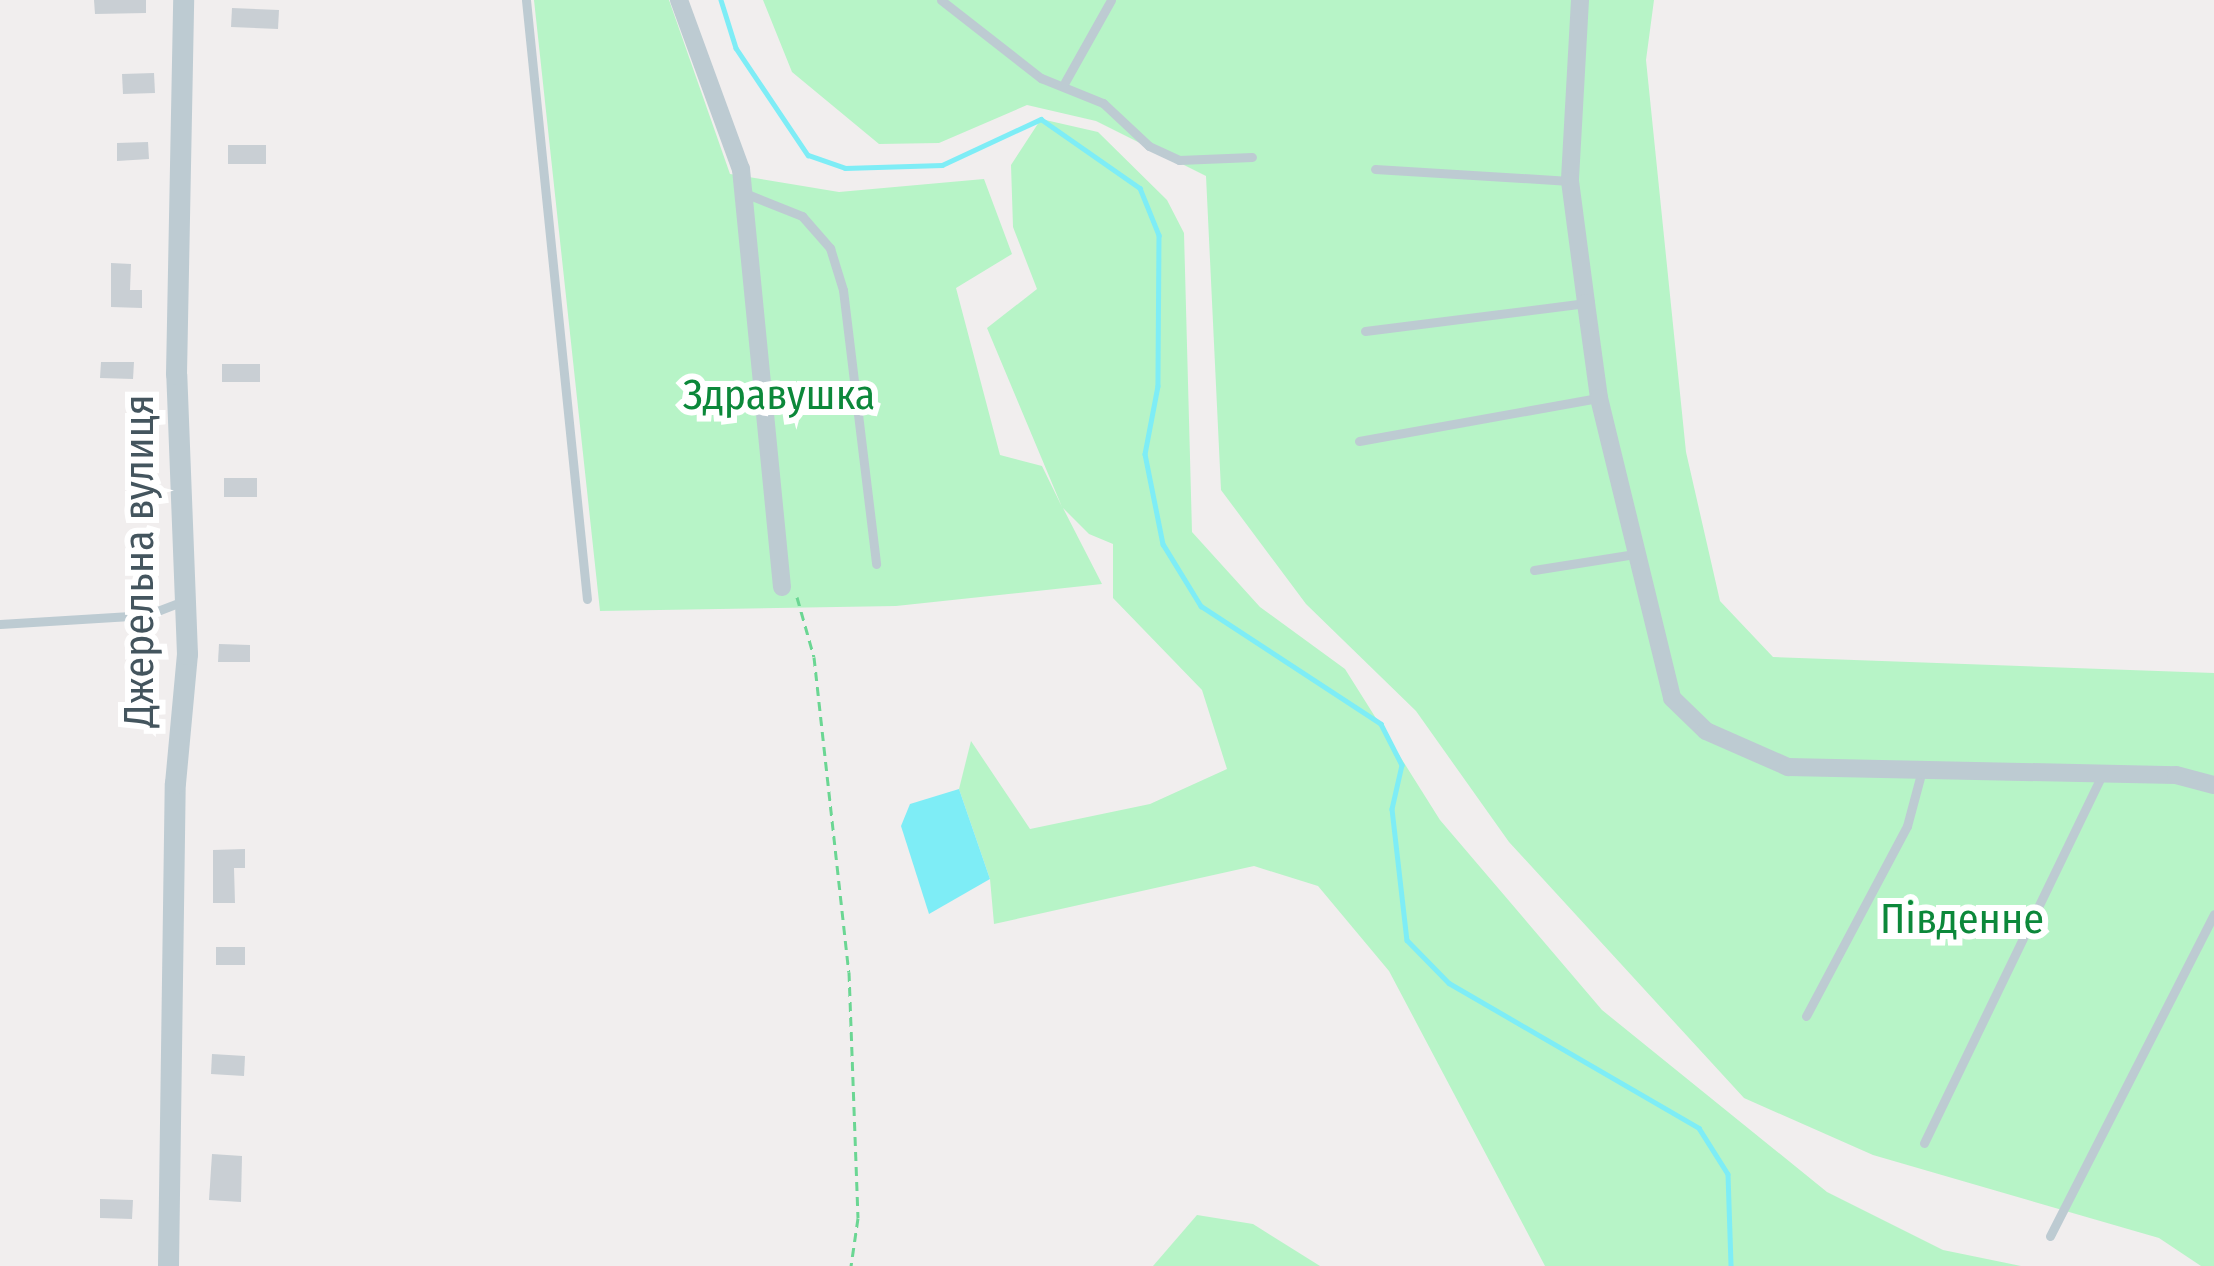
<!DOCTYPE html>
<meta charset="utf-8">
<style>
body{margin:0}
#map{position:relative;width:2214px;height:1266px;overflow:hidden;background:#f1eeee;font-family:"Fira Sans Condensed",sans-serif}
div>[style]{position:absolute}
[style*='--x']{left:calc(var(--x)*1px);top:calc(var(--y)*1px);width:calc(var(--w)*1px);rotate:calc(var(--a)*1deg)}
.green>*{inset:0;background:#b7f4c7}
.water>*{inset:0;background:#7eedf6}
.stream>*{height:4.5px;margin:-2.25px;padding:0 2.25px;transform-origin:2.25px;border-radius:2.25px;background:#7eedf6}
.building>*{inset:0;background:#c9cfd4}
.path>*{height:3px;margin-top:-1.5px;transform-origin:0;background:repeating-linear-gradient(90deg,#6bd693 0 9px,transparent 0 15px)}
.service>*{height:9px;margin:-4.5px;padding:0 4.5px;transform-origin:4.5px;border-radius:4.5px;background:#bdcbd2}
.minor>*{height:18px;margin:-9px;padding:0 9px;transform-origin:9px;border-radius:9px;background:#bdcbd2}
.tertiary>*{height:21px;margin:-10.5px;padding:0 10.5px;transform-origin:10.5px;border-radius:10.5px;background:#bdcbd2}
span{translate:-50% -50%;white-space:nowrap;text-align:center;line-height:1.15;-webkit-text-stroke:12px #fff;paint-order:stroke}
.park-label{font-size:42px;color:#0c883a}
.street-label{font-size:42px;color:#44555e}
</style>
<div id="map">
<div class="green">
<div style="clip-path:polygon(534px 0,669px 0,730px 174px,839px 192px,984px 179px,1012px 254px,956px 288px,1000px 455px,1042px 466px,1062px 507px,987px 328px,1037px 289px,1013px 227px,1011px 165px,1041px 119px,1098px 132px,1167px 200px,1184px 233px,1192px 532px,1260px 607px,1345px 669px,1440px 820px,1602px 1010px,1827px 1192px,1943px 1250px,2021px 1266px,1545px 1266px,1389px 971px,1318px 886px,1254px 866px,994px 924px,990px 879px,959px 789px,971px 741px,1030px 829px,1150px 804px,1227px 769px,1202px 690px,1113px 598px,1113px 544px,1089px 534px,1063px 508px,1102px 584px,896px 606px,600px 611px)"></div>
<div style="clip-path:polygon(763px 0,1654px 0,1646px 60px,1686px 452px,1720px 601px,1773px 657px,2214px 673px,2214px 1266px,2201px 1266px,2159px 1238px,1873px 1155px,1744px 1098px,1509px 842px,1416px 711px,1306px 604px,1221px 490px,1206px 176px,1096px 121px,1027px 105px,939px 143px,879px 144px,792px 72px)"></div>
<div style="clip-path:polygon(1197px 1215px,1253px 1224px,1320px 1266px,1153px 1266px)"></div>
</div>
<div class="water">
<div style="clip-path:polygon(959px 789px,990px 879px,929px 914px,901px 826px,910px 804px)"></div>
</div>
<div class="stream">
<div style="--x:721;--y:0;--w:50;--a:72.6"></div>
<div style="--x:736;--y:48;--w:129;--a:56.1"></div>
<div style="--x:808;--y:155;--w:39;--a:19"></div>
<div style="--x:845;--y:168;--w:97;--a:-1.8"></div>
<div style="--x:942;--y:165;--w:109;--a:-24.9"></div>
<div style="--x:1041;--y:119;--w:121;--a:34.9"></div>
<div style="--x:1140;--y:188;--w:51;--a:68"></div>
<div style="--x:1159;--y:235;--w:151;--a:90.4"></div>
<div style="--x:1158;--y:386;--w:69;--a:100.8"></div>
<div style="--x:1145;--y:454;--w:92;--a:78.7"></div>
<div style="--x:1163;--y:544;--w:73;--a:58.5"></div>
<div style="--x:1201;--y:606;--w:215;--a:33.2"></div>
<div style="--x:1381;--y:724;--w:46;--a:62.9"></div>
<div style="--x:1402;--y:765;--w:45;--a:102.8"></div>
<div style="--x:1392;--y:809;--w:132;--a:83.5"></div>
<div style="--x:1407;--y:940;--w:60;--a:45.7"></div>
<div style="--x:1449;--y:983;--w:289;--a:30.1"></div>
<div style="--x:1699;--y:1128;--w:54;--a:57.8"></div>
<div style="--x:1728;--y:1174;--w:92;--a:88.1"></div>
</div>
<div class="building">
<div style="clip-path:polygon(94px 0,146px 0,146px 13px,95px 14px)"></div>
<div style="clip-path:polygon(232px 8px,279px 10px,278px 29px,231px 27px)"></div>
<div style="clip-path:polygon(154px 73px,155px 93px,123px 94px,122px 74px)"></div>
<div style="clip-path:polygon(148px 142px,149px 159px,117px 161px,117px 143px)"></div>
<div style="clip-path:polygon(228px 145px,266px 145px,266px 164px,228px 164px)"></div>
<div style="clip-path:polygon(111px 263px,131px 264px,130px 290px,142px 290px,142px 308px,111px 307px)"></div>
<div style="clip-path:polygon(101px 362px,134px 362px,133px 379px,100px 378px)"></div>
<div style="clip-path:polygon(222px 364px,260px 364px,260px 382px,222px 382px)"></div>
<div style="clip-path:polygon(224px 478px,257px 478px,257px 497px,224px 497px)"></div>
<div style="clip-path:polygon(219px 644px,250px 645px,250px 662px,218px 662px)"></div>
<div style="clip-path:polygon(245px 849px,245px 868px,234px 868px,235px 903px,213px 903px,213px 850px)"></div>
<div style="clip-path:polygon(216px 947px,245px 947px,245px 965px,216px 965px)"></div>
<div style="clip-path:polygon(212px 1054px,245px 1056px,244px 1076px,211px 1074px)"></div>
<div style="clip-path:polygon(212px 1154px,242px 1156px,241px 1202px,209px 1200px)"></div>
<div style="clip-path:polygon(100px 1199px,133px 1200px,132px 1219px,100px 1218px)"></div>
</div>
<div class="path">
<div style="--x:797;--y:597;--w:62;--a:74.2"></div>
<div style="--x:814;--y:657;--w:317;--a:83.7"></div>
<div style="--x:849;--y:972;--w:246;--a:87.9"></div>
<div style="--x:858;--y:1218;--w:49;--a:98.3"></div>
</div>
<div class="service">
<div style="--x:526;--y:0;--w:602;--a:84.19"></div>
<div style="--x:941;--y:0;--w:127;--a:38"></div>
<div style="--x:1041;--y:78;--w:67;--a:22"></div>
<div style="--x:1103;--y:103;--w:63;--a:43.1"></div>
<div style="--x:1149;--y:146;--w:33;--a:25"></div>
<div style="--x:1179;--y:160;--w:73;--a:-2.4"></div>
<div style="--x:1065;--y:82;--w:94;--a:-60.7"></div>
<div style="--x:1375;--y:169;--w:195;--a:3.5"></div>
<div style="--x:742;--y:192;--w:65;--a:21.8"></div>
<div style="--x:802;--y:216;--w:43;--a:48.8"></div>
<div style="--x:830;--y:248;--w:44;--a:72.8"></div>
<div style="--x:843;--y:290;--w:276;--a:83.1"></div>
<div style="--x:1365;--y:331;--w:223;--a:-7.2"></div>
<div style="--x:1359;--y:441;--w:244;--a:-10.2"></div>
<div style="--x:1534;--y:570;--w:102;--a:-9"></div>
<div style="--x:0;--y:624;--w:147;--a:-3.5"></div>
<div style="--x:147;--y:615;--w:40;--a:-21"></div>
<div style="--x:1806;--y:1016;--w:215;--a:-62"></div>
<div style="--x:1907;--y:826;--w:58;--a:-75"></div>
<div style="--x:1924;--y:1143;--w:410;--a:-64.2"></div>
<div style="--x:2050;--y:1236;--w:361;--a:-63"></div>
</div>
<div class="minor">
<div style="--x:679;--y:0;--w:180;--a:69.9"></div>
<div style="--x:741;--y:169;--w:420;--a:84.4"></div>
<div style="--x:1580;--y:0;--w:181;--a:93.2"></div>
<div style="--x:1570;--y:181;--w:123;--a:82.5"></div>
<div style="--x:1586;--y:303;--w:96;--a:82.2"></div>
<div style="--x:1599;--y:398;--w:309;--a:76.3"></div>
<div style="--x:1672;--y:698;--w:47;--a:44.1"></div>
<div style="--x:1706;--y:731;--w:90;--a:23.7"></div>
<div style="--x:1788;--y:767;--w:388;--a:1.2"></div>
<div style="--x:2176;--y:775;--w:39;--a:15"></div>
</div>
<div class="tertiary">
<div style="--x:168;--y:1266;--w:483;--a:-89.2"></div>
<div style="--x:175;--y:783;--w:130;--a:-84.7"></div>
<div style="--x:187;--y:654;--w:280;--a:-92.2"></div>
<div style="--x:176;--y:374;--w:374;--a:-88.9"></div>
</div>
<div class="park-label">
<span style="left:779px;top:395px">Здравушка</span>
<span style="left:1962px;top:919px">Південне</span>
</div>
<div class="street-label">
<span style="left:139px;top:561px;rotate:-90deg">Джерельна вулиця</span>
</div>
</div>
